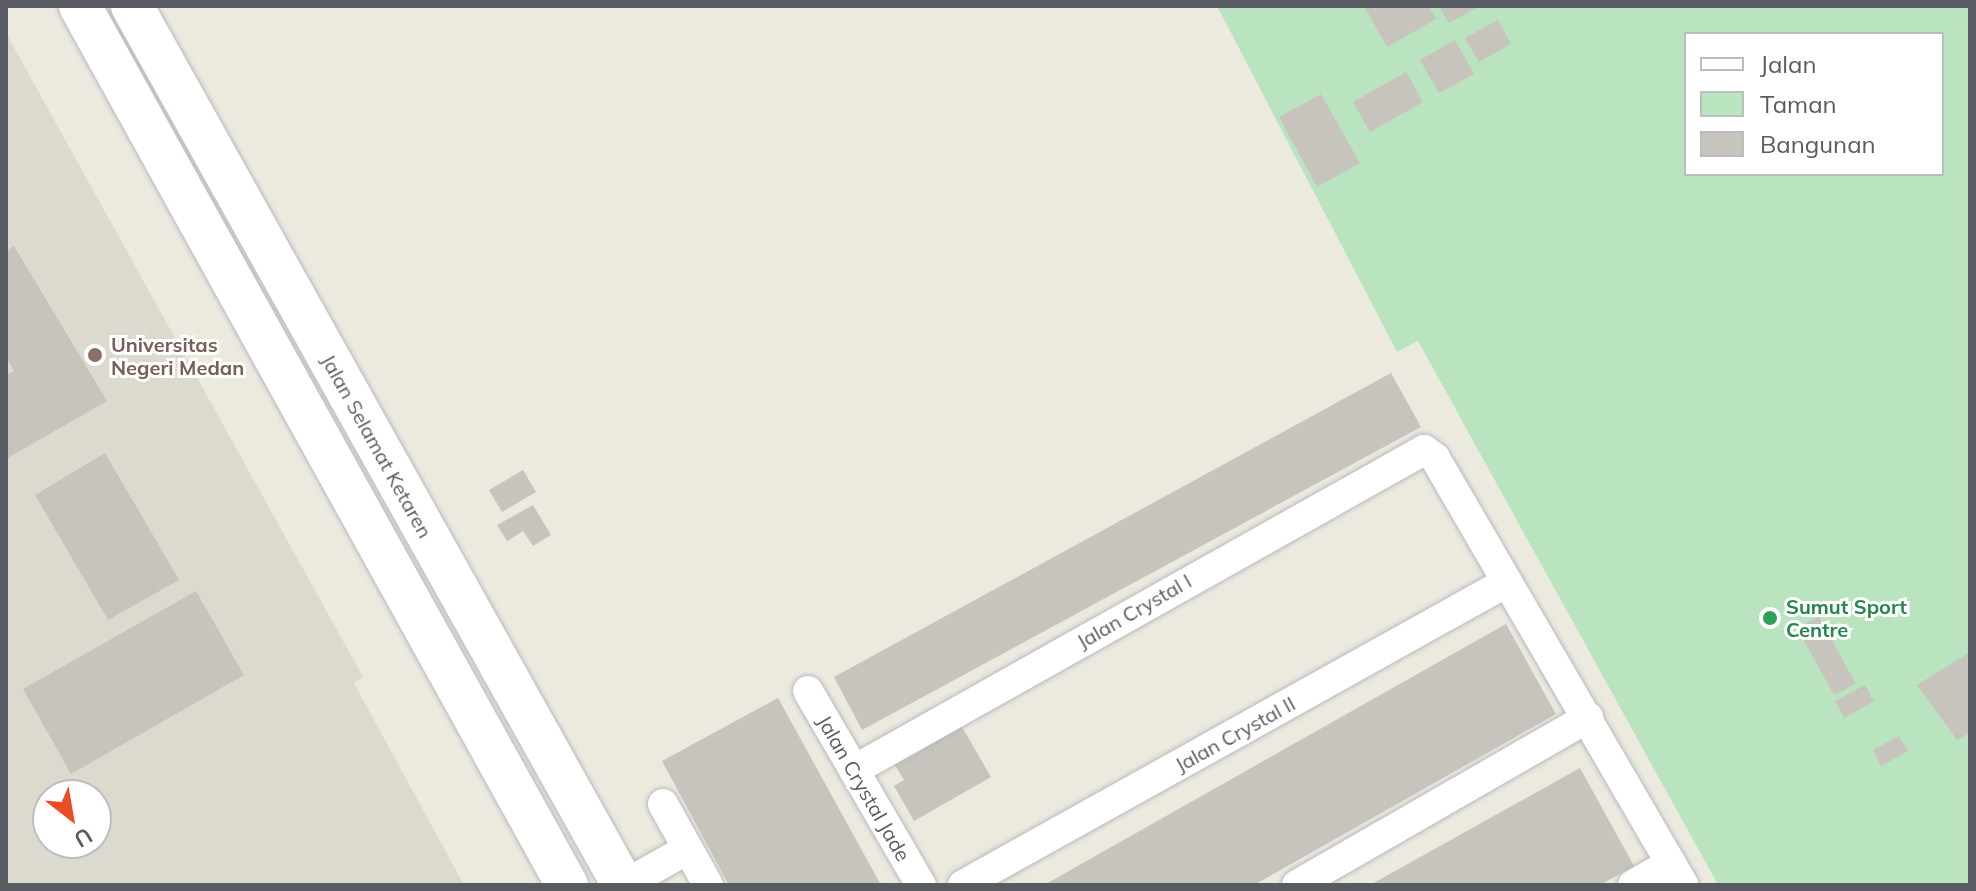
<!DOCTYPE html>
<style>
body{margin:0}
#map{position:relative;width:1976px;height:891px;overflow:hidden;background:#eceadf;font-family:Mulish,sans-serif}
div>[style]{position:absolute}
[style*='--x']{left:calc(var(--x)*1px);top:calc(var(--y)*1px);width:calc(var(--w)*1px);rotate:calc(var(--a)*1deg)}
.education>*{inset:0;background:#dcdace}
.green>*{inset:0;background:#bae4bf}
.building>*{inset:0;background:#c6c4bc}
.roads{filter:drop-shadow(0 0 2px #b7b9bf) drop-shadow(0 0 2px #b7b9bf)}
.street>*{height:30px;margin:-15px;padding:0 15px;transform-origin:15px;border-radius:15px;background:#fff}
.secondary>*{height:42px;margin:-21px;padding:0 21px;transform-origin:21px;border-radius:21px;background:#fff}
.dots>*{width:22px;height:22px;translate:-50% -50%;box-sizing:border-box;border:4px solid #fff;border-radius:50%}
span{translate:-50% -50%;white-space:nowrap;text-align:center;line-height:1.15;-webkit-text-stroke:6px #fff;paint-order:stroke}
.education-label{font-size:20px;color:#785e54;font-weight:700}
.left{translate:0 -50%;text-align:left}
.street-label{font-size:20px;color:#585b61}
.leisure-label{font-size:20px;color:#27864d;font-weight:700}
.frame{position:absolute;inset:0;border:8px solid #585b61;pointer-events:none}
.legend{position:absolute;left:1684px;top:32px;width:260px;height:144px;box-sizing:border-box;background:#fff;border:2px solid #bcbdc0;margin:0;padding:10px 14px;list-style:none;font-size:24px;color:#585b61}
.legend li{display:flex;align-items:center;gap:16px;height:40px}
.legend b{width:40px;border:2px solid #bcbdc0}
.north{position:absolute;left:32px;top:779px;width:80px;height:80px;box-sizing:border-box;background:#fff;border:2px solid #bcbdc0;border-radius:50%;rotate:149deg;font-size:22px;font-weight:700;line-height:32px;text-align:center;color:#585b61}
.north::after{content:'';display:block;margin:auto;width:28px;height:36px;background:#eb4c26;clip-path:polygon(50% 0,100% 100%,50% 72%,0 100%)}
</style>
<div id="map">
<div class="education">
<div style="clip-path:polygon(evenodd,6px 33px,363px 677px,354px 683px,464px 885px,6px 885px,6px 33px,48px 795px,96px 795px,96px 843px,48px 843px,48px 795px)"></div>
</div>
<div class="green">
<div style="clip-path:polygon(evenodd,1217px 6px,1970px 6px,1970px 885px,1718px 885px,1418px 341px,1397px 352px,1217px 6px,1686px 34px,1942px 34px,1942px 174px,1686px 174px,1686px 34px)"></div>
</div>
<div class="building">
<div style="clip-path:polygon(1364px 6px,1429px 6px,1436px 19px,1387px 47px)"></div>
<div style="clip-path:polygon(1439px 6px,1480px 6px,1449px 23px)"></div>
<div style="clip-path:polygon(1498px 20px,1511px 44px,1479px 62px,1465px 38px)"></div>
<div style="clip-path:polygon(1455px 40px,1474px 74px,1439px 93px,1420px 60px)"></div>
<div style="clip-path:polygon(1406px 72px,1423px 102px,1370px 132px,1353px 102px)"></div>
<div style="clip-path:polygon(1321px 94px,1360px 163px,1317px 187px,1279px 117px)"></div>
<div style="clip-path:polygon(14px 246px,107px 401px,6px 459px,6px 375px,14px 371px,6px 357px,6px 251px)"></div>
<div style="clip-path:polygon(1391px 373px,1421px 427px,862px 730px,834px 677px)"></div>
<div style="clip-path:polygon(105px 453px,179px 580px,108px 620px,35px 495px)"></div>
<div style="clip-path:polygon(523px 470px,536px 492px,502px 512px,489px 490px)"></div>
<div style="clip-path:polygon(533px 505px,551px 535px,533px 546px,523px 531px,507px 541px,497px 525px)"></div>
<div style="clip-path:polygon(196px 591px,244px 675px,71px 774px,23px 689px)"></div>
<div style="clip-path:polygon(1819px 617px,1856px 684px,1834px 695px,1797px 628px)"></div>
<div style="clip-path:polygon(1506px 624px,1556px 714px,1254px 885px,1044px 885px)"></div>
<div style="clip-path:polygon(1970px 652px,1970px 733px,1957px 740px,1917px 685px)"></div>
<div style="clip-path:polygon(1865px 685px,1874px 701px,1844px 718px,1835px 701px)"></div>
<div style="clip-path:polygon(778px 698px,881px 885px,729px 885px,662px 761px)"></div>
<div style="clip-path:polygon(962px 727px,991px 777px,914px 821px,894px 786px,904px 780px,895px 765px)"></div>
<div style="clip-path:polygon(1899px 736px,1908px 751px,1881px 766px,1873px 750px)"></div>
<div style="clip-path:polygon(1580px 768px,1634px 866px,1600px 885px,1370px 885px)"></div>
</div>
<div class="roads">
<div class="street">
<div style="--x:808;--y:691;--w:225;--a:59.8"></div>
<div style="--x:854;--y:770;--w:654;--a:-29.31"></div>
<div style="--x:1424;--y:450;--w:14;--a:36"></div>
<div style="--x:1435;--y:458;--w:494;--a:59.8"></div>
<div style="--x:663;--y:804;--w:93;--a:60.9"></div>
<div style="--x:624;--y:885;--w:73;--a:-29.4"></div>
<div style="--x:963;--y:885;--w:623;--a:-29.12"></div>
<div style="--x:1297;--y:885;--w:336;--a:-29.9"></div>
<div style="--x:1633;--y:885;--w:44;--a:-30.1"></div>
</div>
<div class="secondary">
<div style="--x:80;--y:6;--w:1005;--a:61.01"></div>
<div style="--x:132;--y:6;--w:1007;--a:60.81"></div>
</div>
</div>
<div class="dots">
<div style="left:95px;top:355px;background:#8d6e63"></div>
<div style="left:1770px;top:618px;background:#2e9e5b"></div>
</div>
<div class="education-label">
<span class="left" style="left:111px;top:356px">Universitas<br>Negeri Medan</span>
</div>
<div class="street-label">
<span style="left:377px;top:446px;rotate:61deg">Jalan Selamat Ketaren</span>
<span style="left:1134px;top:611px;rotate:-30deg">Jalan Crystal I</span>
<span style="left:1235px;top:734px;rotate:-29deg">Jalan Crystal II</span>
<span style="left:864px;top:788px;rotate:60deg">Jalan Crystal Jade</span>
</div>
<div class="leisure-label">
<span class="left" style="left:1786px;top:618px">Sumut Sport<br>Centre</span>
</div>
<div class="frame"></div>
<ul class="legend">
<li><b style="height:10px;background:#fff"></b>Jalan</li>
<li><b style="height:22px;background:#bae4bf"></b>Taman</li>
<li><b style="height:22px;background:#c6c4bc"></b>Bangunan</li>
</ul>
<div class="north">U</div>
</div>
